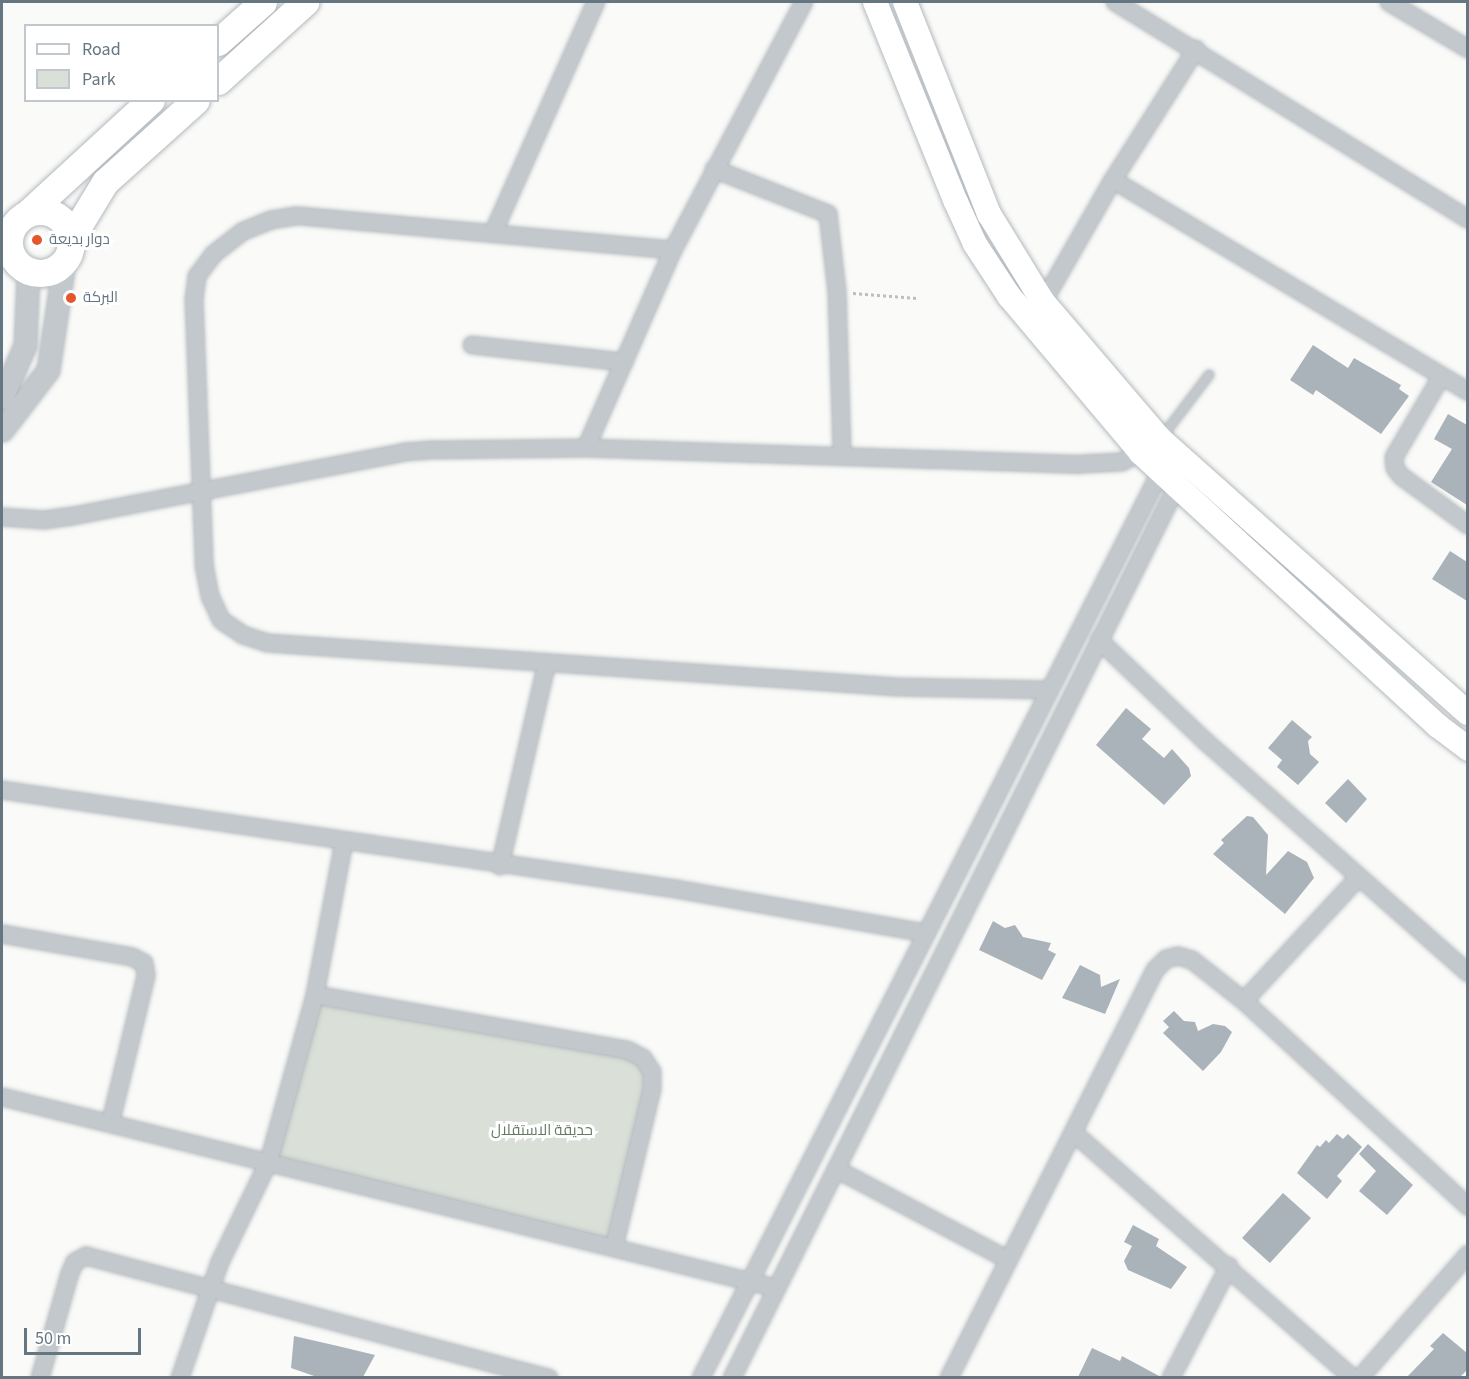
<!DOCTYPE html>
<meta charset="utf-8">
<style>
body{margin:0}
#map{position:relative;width:1469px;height:1379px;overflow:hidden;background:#fafaf8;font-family:"Source Sans 3",Cairo,sans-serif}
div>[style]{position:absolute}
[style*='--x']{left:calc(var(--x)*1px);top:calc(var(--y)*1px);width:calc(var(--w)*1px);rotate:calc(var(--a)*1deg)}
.green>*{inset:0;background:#dadfd7}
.building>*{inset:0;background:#aab3b9}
.path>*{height:3px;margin-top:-1.5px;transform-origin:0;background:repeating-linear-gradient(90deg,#bbbfc2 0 3px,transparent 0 6px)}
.roads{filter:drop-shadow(0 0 2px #b3babf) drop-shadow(0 0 2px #b3babf)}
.service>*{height:8px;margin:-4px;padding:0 4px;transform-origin:4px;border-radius:4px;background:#c3c8cc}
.minor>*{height:16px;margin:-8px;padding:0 8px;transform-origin:8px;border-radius:8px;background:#c3c8cc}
.tertiary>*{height:21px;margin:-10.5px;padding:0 10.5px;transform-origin:10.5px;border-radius:10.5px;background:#c3c8cc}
.secondary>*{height:24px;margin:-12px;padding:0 12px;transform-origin:12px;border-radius:12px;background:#fff}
.primary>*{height:27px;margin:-13.5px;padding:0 13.5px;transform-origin:13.5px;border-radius:13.5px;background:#fff}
.primary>.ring{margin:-13.5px;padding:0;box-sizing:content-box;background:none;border:27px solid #fff;border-radius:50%}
.dots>*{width:16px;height:16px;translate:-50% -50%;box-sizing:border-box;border:3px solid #fff;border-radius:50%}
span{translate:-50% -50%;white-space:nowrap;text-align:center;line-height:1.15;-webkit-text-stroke:6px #fff;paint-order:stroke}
.poi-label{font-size:15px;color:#657683}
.left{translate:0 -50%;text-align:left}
.park-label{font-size:15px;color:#687a64}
.frame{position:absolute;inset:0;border:3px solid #657683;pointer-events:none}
.legend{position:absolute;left:24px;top:24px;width:195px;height:78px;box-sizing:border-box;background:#fff;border:2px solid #c1c8cd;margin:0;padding:8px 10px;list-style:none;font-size:18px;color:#657683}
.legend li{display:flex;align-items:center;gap:12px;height:30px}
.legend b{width:30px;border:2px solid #c1c8cd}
.scale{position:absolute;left:24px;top:1328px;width:117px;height:27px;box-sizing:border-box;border:3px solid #657683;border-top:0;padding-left:8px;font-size:18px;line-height:21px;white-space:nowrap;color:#657683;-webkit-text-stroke:4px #fff;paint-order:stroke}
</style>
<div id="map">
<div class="green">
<div style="clip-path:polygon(315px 995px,627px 1050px,652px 1072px,614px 1247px,275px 1163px)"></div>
</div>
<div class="building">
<div style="clip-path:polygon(1313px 345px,1348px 368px,1354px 358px,1401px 385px,1399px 389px,1409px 396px,1381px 434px,1316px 390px,1313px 395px,1290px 380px)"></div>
<div style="clip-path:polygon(1448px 414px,1467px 425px,1467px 505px,1431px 482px,1452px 449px,1434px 439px)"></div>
<div style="clip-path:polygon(1450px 551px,1467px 562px,1467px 601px,1432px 579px)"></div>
<div style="clip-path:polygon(1126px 708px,1151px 729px,1142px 739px,1164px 758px,1172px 749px,1189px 768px,1191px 776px,1164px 805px,1096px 745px)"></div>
<div style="clip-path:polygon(1292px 720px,1312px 737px,1308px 741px,1310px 754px,1319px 762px,1298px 785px,1277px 767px,1282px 760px,1268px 748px)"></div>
<div style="clip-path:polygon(1348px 779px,1367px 799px,1346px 823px,1325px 803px)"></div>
<div style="clip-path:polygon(1247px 816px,1253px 817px,1268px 835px,1266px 875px,1288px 851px,1307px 862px,1314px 878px,1285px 914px,1213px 854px,1224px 843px,1221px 840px)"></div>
<div style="clip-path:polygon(993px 921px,1005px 928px,1015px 925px,1023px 937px,1051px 943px,1048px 950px,1056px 954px,1042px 980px,979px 950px)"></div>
<div style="clip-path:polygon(1080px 965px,1100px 975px,1101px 987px,1120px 979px,1105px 1014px,1062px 998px)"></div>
<div style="clip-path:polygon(1174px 1011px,1184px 1021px,1195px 1022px,1198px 1031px,1213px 1024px,1225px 1026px,1232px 1032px,1221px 1052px,1203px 1071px,1163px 1033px,1169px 1027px,1163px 1021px)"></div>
<div style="clip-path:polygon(1337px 1134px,1343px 1139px,1348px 1134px,1362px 1147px,1337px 1176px,1342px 1181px,1327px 1199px,1297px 1173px,1317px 1145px,1320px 1147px,1326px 1140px,1329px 1143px)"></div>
<div style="clip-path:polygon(1368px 1144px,1413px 1185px,1387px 1215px,1359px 1191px,1376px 1171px,1359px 1154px)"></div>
<div style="clip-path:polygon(1283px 1193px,1311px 1218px,1270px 1263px,1242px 1238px)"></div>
<div style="clip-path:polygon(1133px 1225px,1159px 1239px,1156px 1246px,1187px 1267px,1171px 1289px,1128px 1270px,1124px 1261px,1132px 1246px,1124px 1242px)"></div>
<div style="clip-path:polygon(1443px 1333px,1467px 1353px,1467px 1370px,1460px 1377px,1407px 1377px,1434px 1349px,1430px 1346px)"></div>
<div style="clip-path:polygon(294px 1336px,342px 1347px,375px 1355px,363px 1377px,317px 1377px,291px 1368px)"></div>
<div style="clip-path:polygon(1092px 1348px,1120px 1361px,1122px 1356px,1161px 1377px,1078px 1377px)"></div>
</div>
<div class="path">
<div style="--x:853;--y:293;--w:64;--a:4.5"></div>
</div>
<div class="roads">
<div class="service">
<div style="--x:1162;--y:437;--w:78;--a:-52.8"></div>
</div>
<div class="minor">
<div style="--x:1115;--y:2;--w:414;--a:31.6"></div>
<div style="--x:1389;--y:2;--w:92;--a:30.7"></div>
<div style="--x:714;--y:169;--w:123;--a:21.5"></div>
<div style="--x:828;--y:214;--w:79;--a:83.4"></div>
<div style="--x:837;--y:292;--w:162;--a:88.2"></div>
<div style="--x:1113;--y:180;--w:413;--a:30.8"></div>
<div style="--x:493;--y:233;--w:253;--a:-66"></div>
<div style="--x:673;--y:250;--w:379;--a:-174.8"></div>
<div style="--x:296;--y:216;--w:25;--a:171"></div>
<div style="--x:271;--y:220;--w:31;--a:158"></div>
<div style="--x:242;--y:232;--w:37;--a:142"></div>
<div style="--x:213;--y:255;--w:26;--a:127"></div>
<div style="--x:197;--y:276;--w:23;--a:97"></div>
<div style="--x:194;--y:299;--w:266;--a:87.8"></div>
<div style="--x:204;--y:565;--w:32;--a:79"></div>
<div style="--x:210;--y:596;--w:26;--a:65"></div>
<div style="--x:221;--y:620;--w:27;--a:34"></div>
<div style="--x:243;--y:635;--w:26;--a:18"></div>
<div style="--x:268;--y:643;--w:631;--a:4"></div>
<div style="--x:897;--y:687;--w:152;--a:1.1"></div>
<div style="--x:1043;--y:302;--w:141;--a:-60.2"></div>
<div style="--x:1113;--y:180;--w:155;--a:-57.6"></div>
<div style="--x:472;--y:345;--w:153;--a:6.4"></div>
<div style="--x:1441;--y:377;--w:93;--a:120.4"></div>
<div style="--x:1394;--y:457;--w:11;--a:85"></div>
<div style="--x:1395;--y:468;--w:10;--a:53"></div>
<div style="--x:1401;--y:476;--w:83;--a:36.2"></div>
<div style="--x:586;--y:448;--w:216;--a:-66.3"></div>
<div style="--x:673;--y:250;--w:280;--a:-62.2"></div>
<div style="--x:2;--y:517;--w:42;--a:4.1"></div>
<div style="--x:44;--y:520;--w:29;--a:-8"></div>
<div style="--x:73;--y:516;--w:337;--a:-10.9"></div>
<div style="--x:404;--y:452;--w:31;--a:-4"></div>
<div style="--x:435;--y:450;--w:151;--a:-0.8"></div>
<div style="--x:586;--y:448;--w:495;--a:1.9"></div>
<div style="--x:1081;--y:464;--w:41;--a:-2.8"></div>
<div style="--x:1122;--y:462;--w:32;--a:-28"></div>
<div style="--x:1099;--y:640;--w:146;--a:43.6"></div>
<div style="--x:1205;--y:741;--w:351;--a:41.4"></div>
<div style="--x:2;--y:790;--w:681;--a:8.36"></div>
<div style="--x:676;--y:889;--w:253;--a:10"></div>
<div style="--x:500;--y:866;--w:208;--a:-77"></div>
<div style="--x:2;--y:934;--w:132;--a:10"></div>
<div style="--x:132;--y:957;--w:13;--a:27"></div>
<div style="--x:144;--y:963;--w:13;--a:81"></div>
<div style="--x:146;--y:976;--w:149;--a:103.6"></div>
<div style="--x:315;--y:995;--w:317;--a:10"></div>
<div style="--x:627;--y:1050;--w:18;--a:27"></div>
<div style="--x:643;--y:1058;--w:17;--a:57"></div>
<div style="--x:652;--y:1072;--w:17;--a:90"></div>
<div style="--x:652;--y:1089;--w:163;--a:103.5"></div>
<div style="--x:1244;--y:1001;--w:169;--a:-47.2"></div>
<div style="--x:2;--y:1097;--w:797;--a:13.86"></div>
<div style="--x:1074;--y:1133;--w:371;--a:41.3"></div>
<div style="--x:836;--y:1169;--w:193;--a:27.8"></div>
<div style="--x:40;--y:1378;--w:109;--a:-74.1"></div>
<div style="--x:70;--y:1273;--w:12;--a:-66"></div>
<div style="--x:75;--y:1262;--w:13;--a:-29"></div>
<div style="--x:86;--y:1256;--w:479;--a:14.8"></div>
<div style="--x:180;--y:1378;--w:123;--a:-71"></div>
<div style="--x:220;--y:1262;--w:112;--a:-64.1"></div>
<div style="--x:269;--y:1161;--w:172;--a:-74.5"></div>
<div style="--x:315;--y:995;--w:156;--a:-79.3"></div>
<div style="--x:701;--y:1378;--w:1026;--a:-63.11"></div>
<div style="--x:732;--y:1378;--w:1008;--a:-63.49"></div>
<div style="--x:949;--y:1378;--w:458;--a:-63.2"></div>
<div style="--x:1156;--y:969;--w:14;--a:-45"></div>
<div style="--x:1166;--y:959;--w:12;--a:-14"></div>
<div style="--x:1178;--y:956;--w:15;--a:16"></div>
<div style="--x:1192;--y:960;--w:66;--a:38.3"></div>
<div style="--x:1244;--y:1001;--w:304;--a:42.5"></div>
<div style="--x:1171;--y:1378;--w:126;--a:-62.6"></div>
<div style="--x:1360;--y:1378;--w:164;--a:-48.9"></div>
</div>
<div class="tertiary">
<div style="--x:2;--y:398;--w:58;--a:-66.5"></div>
<div style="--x:25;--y:345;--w:73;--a:-87.6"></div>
<div style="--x:2;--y:430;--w:76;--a:-52.5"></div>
<div style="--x:48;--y:370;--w:108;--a:-81.5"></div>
</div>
<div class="secondary">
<div style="--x:875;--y:2;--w:216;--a:68"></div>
<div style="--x:956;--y:202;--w:46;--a:65.7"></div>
<div style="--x:975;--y:244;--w:62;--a:56.8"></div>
<div style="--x:1009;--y:296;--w:205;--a:49.9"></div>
<div style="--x:1141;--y:453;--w:403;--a:42.6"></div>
<div style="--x:1438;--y:726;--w:38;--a:37"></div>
<div style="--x:905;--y:2;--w:228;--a:68.4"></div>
<div style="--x:989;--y:214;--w:103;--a:58.5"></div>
<div style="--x:1043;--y:302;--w:180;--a:49.5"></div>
<div style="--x:1160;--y:439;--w:412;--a:41.7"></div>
</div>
<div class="primary">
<div style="--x:218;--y:42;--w:60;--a:-41.6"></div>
<div style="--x:218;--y:81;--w:118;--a:-42.2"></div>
<div class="ring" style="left:9px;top:211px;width:35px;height:35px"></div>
<div style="--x:28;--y:213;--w:167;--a:-42.6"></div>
<div style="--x:71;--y:238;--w:66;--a:-58.7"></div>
<div style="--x:105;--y:182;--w:122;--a:-42"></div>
</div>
</div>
<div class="dots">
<div style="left:37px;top:240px;background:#e4572e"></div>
<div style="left:71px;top:298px;background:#e4572e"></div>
</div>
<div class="poi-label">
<span class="left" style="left:49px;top:240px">دوار بديعة</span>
<span class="left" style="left:83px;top:298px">البركة</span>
</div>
<div class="park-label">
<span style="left:542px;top:1131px">حديقة الاستقلال</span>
</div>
<div class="frame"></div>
<ul class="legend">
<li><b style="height:8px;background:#fff"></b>Road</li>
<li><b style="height:16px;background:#dadfd7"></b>Park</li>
</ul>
<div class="scale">50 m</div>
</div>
